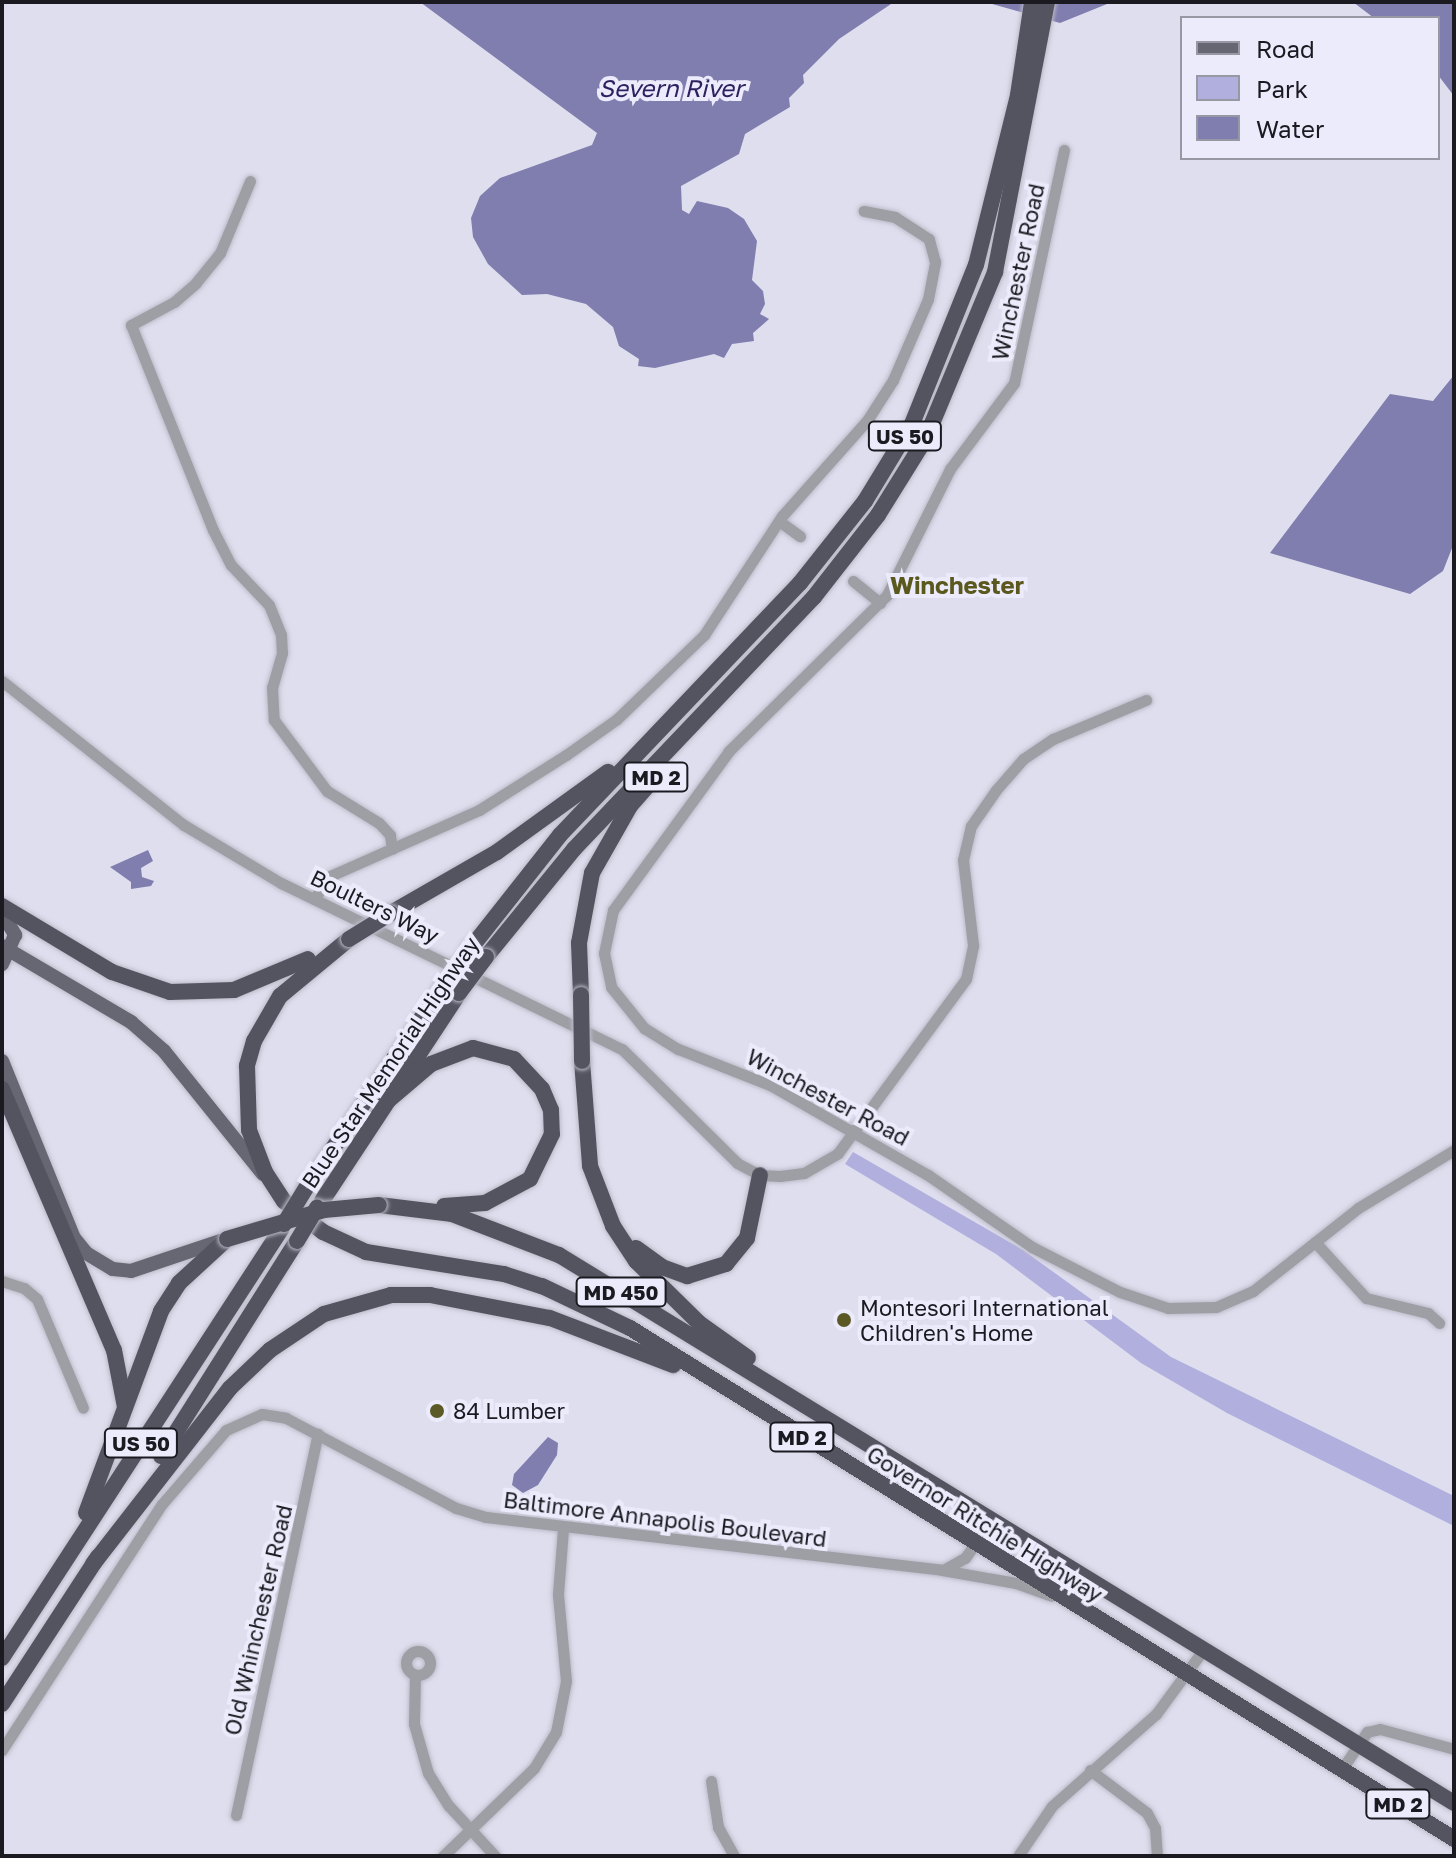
<!DOCTYPE html>
<style>
body{margin:0}
#map{position:relative;width:1456px;height:1858px;overflow:hidden;background:#dedeee;font-family:"Golos Text",sans-serif}
div>[style]{position:absolute}
[style*='--x']{left:calc(var(--x)*1px);top:calc(var(--y)*1px);width:calc(var(--w)*1px);rotate:calc(var(--a)*1deg)}
.green>*{inset:0;background:#b1afde}
.water>*{inset:0;background:#807daf}
.roads{filter:drop-shadow(0 0 2px #bbbbc9) drop-shadow(0 0 2px #bbbbc9)}
.minor>*{height:11px;margin:-5.5px;padding:0 5.5px;transform-origin:5.5px;border-radius:5.5px;background:#9e9ea5}
.minor>.ring{margin:-5.5px;padding:0;box-sizing:content-box;background:none;border:11px solid #9e9ea5;border-radius:50%}
.major>*{height:14px;margin:-7px;padding:0 7px;transform-origin:7px;border-radius:7px;background:#676773}
.highway>*{height:16px;margin:-8px;padding:0 8px;transform-origin:8px;border-radius:8px;background:#545461}
.bridges{filter:drop-shadow(0 0 2px #bbbbc9) drop-shadow(0 0 2px #bbbbc9)}
.highway-bridge>*{height:16px;margin:-8px;padding:0 8px;transform-origin:8px;border-radius:8px;background:#545461}
.dots>*{width:22px;height:22px;translate:-50% -50%;box-sizing:border-box;border:4px solid #ecebfc;border-radius:50%}
span{translate:-50% -50%;white-space:nowrap;text-align:center;line-height:1.15;-webkit-text-stroke:8px #ecebfc;paint-order:stroke}
.shield-label span{padding:2px 6px;background:#ecebfc;border:2px solid;border-radius:6px;-webkit-text-stroke-width:0}
.shield-label{font-size:20px;color:#1a1a20;font-weight:700}
.street-label{font-size:22px;color:#1a1a20}
.poi-label{font-size:22px;color:#1a1a20}
.left{translate:0 -50%;text-align:left}
.water-label{font-size:24px;color:#2d215f;font-style:italic}
.neighbourhood-label{font-size:24px;color:#5b581d;font-weight:700}
.frame{position:absolute;inset:0;border:4px solid #1a1a20;pointer-events:none}
.legend{position:absolute;left:1180px;top:16px;width:260px;height:144px;box-sizing:border-box;background:#ecebfc;border:2px solid #9897a4;margin:0;padding:10px 14px;list-style:none;font-size:24px;color:#1a1a20}
.legend li{display:flex;align-items:center;gap:16px;height:40px}
.legend b{width:40px;border:2px solid #9897a4}
</style>
<div id="map">
<div class="green">
<div style="clip-path:polygon(853px 1152px,1023px 1250px,1171px 1357px,1454px 1496px,1454px 1526px,1227px 1413px,1141px 1363px,996px 1254px,845px 1164px)"></div>
</div>
<div class="water">
<div style="clip-path:polygon(420px 2px,894px 2px,839px 39px,803px 75px,804px 83px,789px 98px,790px 107px,745px 134px,739px 154px,681px 186px,682px 210px,689px 214px,697px 201px,728px 208px,744px 219px,757px 241px,752px 280px,763px 291px,765px 304px,760px 314px,769px 319px,753px 333px,754px 341px,732px 344px,724px 358px,714px 354px,655px 368px,638px 366px,639px 359px,619px 346px,613px 327px,586px 304px,547px 294px,522px 295px,488px 264px,473px 237px,471px 218px,480px 196px,500px 178px,592px 145px,597px 133px)"></div>
<div style="clip-path:polygon(985px 2px,1112px 2px,1060px 23px)"></div>
<div style="clip-path:polygon(1353px 2px,1454px 2px,1454px 96px,1438px 75px,1438px 18px,1374px 18px)"></div>
<div style="clip-path:polygon(1454px 375px,1454px 543px,1443px 571px,1410px 594px,1270px 553px,1390px 394px,1433px 401px)"></div>
<div style="clip-path:polygon(148px 850px,153px 861px,141px 868px,142px 877px,154px 881px,151px 886px,131px 889px,131px 882px,110px 867px)"></div>
<div style="clip-path:polygon(548px 1437px,558px 1443px,557px 1455px,538px 1485px,523px 1493px,512px 1485px,514px 1474px)"></div>
</div>
<div class="roads">
<div class="minor">
<div style="--x:1064;--y:150;--w:238;--a:102.1"></div>
<div style="--x:1014;--y:383;--w:107;--a:126.7"></div>
<div style="--x:950;--y:469;--w:141;--a:116.6"></div>
<div style="--x:887;--y:595;--w:222;--a:135.4"></div>
<div style="--x:729;--y:751;--w:197;--a:126.1"></div>
<div style="--x:613;--y:910;--w:44;--a:101.8"></div>
<div style="--x:604;--y:953;--w:35;--a:78"></div>
<div style="--x:611;--y:987;--w:53;--a:51.2"></div>
<div style="--x:644;--y:1028;--w:40;--a:32"></div>
<div style="--x:678;--y:1049;--w:99;--a:21.4"></div>
<div style="--x:770;--y:1085;--w:182;--a:29.7"></div>
<div style="--x:928;--y:1175;--w:126;--a:34.7"></div>
<div style="--x:1032;--y:1247;--w:99;--a:27.1"></div>
<div style="--x:1120;--y:1292;--w:51;--a:18.4"></div>
<div style="--x:1168;--y:1308;--w:48;--a:-1.2"></div>
<div style="--x:1216;--y:1307;--w:40;--a:-23.4"></div>
<div style="--x:1253;--y:1291;--w:134;--a:-38.3"></div>
<div style="--x:1358;--y:1208;--w:112;--a:-31.1"></div>
<div style="--x:250;--y:181;--w:78;--a:112.6"></div>
<div style="--x:220;--y:253;--w:38;--a:129"></div>
<div style="--x:196;--y:283;--w:29;--a:139"></div>
<div style="--x:174;--y:302;--w:49;--a:151.9"></div>
<div style="--x:131;--y:325;--w:221;--a:68.2"></div>
<div style="--x:213;--y:530;--w:39;--a:63"></div>
<div style="--x:231;--y:565;--w:55;--a:46.5"></div>
<div style="--x:269;--y:605;--w:32;--a:68"></div>
<div style="--x:281;--y:635;--w:18;--a:87"></div>
<div style="--x:282;--y:653;--w:35;--a:106"></div>
<div style="--x:272;--y:687;--w:33;--a:87"></div>
<div style="--x:274;--y:720;--w:89;--a:53.3"></div>
<div style="--x:327;--y:791;--w:61;--a:31.6"></div>
<div style="--x:379;--y:823;--w:16;--a:47"></div>
<div style="--x:390;--y:835;--w:14;--a:82"></div>
<div style="--x:779;--y:521;--w:26;--a:36"></div>
<div style="--x:853;--y:581;--w:35;--a:39"></div>
<div style="--x:2;--y:681;--w:232;--a:38.4"></div>
<div style="--x:184;--y:825;--w:113;--a:30.9"></div>
<div style="--x:281;--y:883;--w:379;--a:26"></div>
<div style="--x:622;--y:1049;--w:162;--a:44.7"></div>
<div style="--x:737;--y:1163;--w:26;--a:28"></div>
<div style="--x:760;--y:1175;--w:20;--a:3"></div>
<div style="--x:780;--y:1176;--w:24;--a:-7"></div>
<div style="--x:804;--y:1173;--w:39;--a:-30"></div>
<div style="--x:838;--y:1153;--w:216;--a:-53.7"></div>
<div style="--x:966;--y:979;--w:35;--a:-78"></div>
<div style="--x:973;--y:945;--w:86;--a:-96.7"></div>
<div style="--x:963;--y:860;--w:35;--a:-77"></div>
<div style="--x:971;--y:826;--w:44;--a:-55.2"></div>
<div style="--x:996;--y:790;--w:41;--a:-48.9"></div>
<div style="--x:1023;--y:759;--w:36;--a:-34"></div>
<div style="--x:1053;--y:739;--w:101;--a:-22.8"></div>
<div style="--x:314;--y:899;--w:28;--a:-55"></div>
<div style="--x:330;--y:876;--w:163;--a:-23.9"></div>
<div style="--x:479;--y:810;--w:103;--a:-32.3"></div>
<div style="--x:566;--y:755;--w:62;--a:-35.2"></div>
<div style="--x:617;--y:719;--w:121;--a:-44"></div>
<div style="--x:704;--y:635;--w:142;--a:-56.8"></div>
<div style="--x:782;--y:516;--w:130;--a:-48.4"></div>
<div style="--x:868;--y:419;--w:46;--a:-57.3"></div>
<div style="--x:893;--y:380;--w:88;--a:-66.6"></div>
<div style="--x:928;--y:299;--w:38;--a:-79"></div>
<div style="--x:935;--y:262;--w:24;--a:-105"></div>
<div style="--x:929;--y:239;--w:40;--a:-147.1"></div>
<div style="--x:895;--y:217;--w:32;--a:-169"></div>
<div style="--x:1315;--y:1242;--w:76;--a:47.7"></div>
<div style="--x:1366;--y:1298;--w:64;--a:13.6"></div>
<div style="--x:1428;--y:1313;--w:15;--a:42"></div>
<div style="--x:2;--y:1281;--w:23;--a:18"></div>
<div style="--x:24;--y:1288;--w:17;--a:40"></div>
<div style="--x:37;--y:1299;--w:118;--a:67.1"></div>
<div style="--x:943;--y:1570;--w:25;--a:-29"></div>
<div style="--x:965;--y:1558;--w:45;--a:-54.9"></div>
<div class="ring" style="left:406px;top:1651px;width:13px;height:13px"></div>
<div style="--x:415;--y:1675;--w:49;--a:91.2"></div>
<div style="--x:414;--y:1724;--w:51;--a:74.1"></div>
<div style="--x:428;--y:1773;--w:39;--a:58"></div>
<div style="--x:449;--y:1806;--w:68;--a:47.4"></div>
<div style="--x:2;--y:1750;--w:293;--a:-57"></div>
<div style="--x:162;--y:1504;--w:98;--a:-49.1"></div>
<div style="--x:226;--y:1430;--w:39;--a:-24"></div>
<div style="--x:262;--y:1414;--w:24;--a:9"></div>
<div style="--x:286;--y:1418;--w:192;--a:27.9"></div>
<div style="--x:456;--y:1508;--w:31;--a:17"></div>
<div style="--x:486;--y:1517;--w:459;--a:6.6"></div>
<div style="--x:942;--y:1570;--w:75;--a:10"></div>
<div style="--x:1016;--y:1583;--w:37;--a:20"></div>
<div style="--x:1342;--y:1769;--w:45;--a:-56"></div>
<div style="--x:1367;--y:1732;--w:13;--a:-13"></div>
<div style="--x:1380;--y:1729;--w:77;--a:15.1"></div>
<div style="--x:1090;--y:1770;--w:71;--a:37"></div>
<div style="--x:1147;--y:1813;--w:17;--a:62"></div>
<div style="--x:1155;--y:1828;--w:28;--a:86"></div>
<div style="--x:711;--y:1781;--w:47;--a:81.3"></div>
<div style="--x:718;--y:1827;--w:33;--a:61"></div>
<div style="--x:236;--y:1815;--w:390;--a:-77.9"></div>
<div style="--x:443;--y:1856;--w:127;--a:-44"></div>
<div style="--x:534;--y:1768;--w:42;--a:-58.6"></div>
<div style="--x:556;--y:1732;--w:52;--a:-78.9"></div>
<div style="--x:566;--y:1681;--w:87;--a:-95.3"></div>
<div style="--x:558;--y:1594;--w:65;--a:-85.6"></div>
<div style="--x:1018;--y:1856;--w:60;--a:-55.8"></div>
<div style="--x:1052;--y:1806;--w:139;--a:-41.5"></div>
<div style="--x:1156;--y:1714;--w:79;--a:-53.7"></div>
</div>
<div class="major">
<div style="--x:2;--y:913;--w:26;--a:59"></div>
<div style="--x:15;--y:935;--w:32;--a:114"></div>
<div style="--x:2;--y:946;--w:150;--a:30.5"></div>
<div style="--x:131;--y:1022;--w:44;--a:41.3"></div>
<div style="--x:164;--y:1051;--w:158;--a:51.2"></div>
<div style="--x:2;--y:1061;--w:191;--a:67.9"></div>
<div style="--x:74;--y:1238;--w:19;--a:51"></div>
<div style="--x:86;--y:1253;--w:31;--a:31"></div>
<div style="--x:113;--y:1269;--w:18;--a:6"></div>
<div style="--x:131;--y:1271;--w:97;--a:-18.6"></div>
</div>
<div class="highway">
<div style="--x:2;--y:906;--w:128;--a:31"></div>
<div style="--x:112;--y:972;--w:61;--a:19"></div>
<div style="--x:170;--y:992;--w:64;--a:-1.8"></div>
<div style="--x:234;--y:990;--w:80;--a:-22.7"></div>
<div style="--x:391;--y:913;--w:122;--a:-29.9"></div>
<div style="--x:497;--y:852;--w:137;--a:-35.8"></div>
<div style="--x:349;--y:939;--w:89;--a:140.4"></div>
<div style="--x:280;--y:996;--w:52;--a:120"></div>
<div style="--x:254;--y:1041;--w:26;--a:106"></div>
<div style="--x:247;--y:1066;--w:64;--a:88.2"></div>
<div style="--x:249;--y:1130;--w:45;--a:69.1"></div>
<div style="--x:265;--y:1172;--w:35;--a:57"></div>
<div style="--x:284;--y:1201;--w:50;--a:38.5"></div>
<div style="--x:323;--y:1232;--w:47;--a:24.9"></div>
<div style="--x:366;--y:1252;--w:140;--a:9.1"></div>
<div style="--x:504;--y:1274;--w:40;--a:18"></div>
<div style="--x:542;--y:1286;--w:98;--a:25.5"></div>
<div style="--x:630;--y:1328;--w:970;--a:31.8"></div>
<div style="--x:470;--y:949;--w:145;--a:-51.7"></div>
<div style="--x:560;--y:835;--w:348;--a:-46.4"></div>
<div style="--x:800;--y:583;--w:105;--a:-51.6"></div>
<div style="--x:865;--y:501;--w:90;--a:-58.6"></div>
<div style="--x:912;--y:424;--w:171;--a:-68.1"></div>
<div style="--x:976;--y:265;--w:175;--a:-76.1"></div>
<div style="--x:1018;--y:95;--w:94;--a:-81.4"></div>
<div style="--x:486;--y:957;--w:139;--a:-50.8"></div>
<div style="--x:574;--y:849;--w:348;--a:-46.4"></div>
<div style="--x:814;--y:597;--w:104;--a:-52"></div>
<div style="--x:878;--y:515;--w:91;--a:-58.1"></div>
<div style="--x:926;--y:438;--w:180;--a:-67.4"></div>
<div style="--x:995;--y:272;--w:275;--a:-79.1"></div>
<div style="--x:581;--y:995;--w:52;--a:-92.2"></div>
<div style="--x:579;--y:943;--w:71;--a:-79.5"></div>
<div style="--x:592;--y:873;--w:77;--a:-60.4"></div>
<div style="--x:630;--y:806;--w:43;--a:-48.8"></div>
<div style="--x:582;--y:1061;--w:105;--a:85.6"></div>
<div style="--x:590;--y:1166;--w:64;--a:69"></div>
<div style="--x:613;--y:1226;--w:42;--a:56.7"></div>
<div style="--x:636;--y:1261;--w:88;--a:44.5"></div>
<div style="--x:699;--y:1323;--w:60;--a:35.5"></div>
<div style="--x:2;--y:1089;--w:284;--a:66.8"></div>
<div style="--x:114;--y:1350;--w:58;--a:79.1"></div>
<div style="--x:383;--y:1105;--w:63;--a:-40.5"></div>
<div style="--x:431;--y:1064;--w:45;--a:-20.9"></div>
<div style="--x:473;--y:1048;--w:42;--a:15"></div>
<div style="--x:514;--y:1059;--w:41;--a:47"></div>
<div style="--x:542;--y:1089;--w:23;--a:67"></div>
<div style="--x:551;--y:1110;--w:24;--a:88"></div>
<div style="--x:552;--y:1134;--w:50;--a:116.1"></div>
<div style="--x:530;--y:1179;--w:51;--a:151.9"></div>
<div style="--x:485;--y:1203;--w:41;--a:175.8"></div>
<div style="--x:306;--y:1188;--w:245;--a:-55.8"></div>
<div style="--x:322;--y:1201;--w:249;--a:-56.6"></div>
<div style="--x:379;--y:1205;--w:74;--a:7"></div>
<div style="--x:452;--y:1214;--w:115;--a:21"></div>
<div style="--x:559;--y:1255;--w:1049;--a:31.48"></div>
<div style="--x:636;--y:1248;--w:32;--a:36"></div>
<div style="--x:662;--y:1267;--w:27;--a:20"></div>
<div style="--x:687;--y:1276;--w:41;--a:-17.1"></div>
<div style="--x:726;--y:1264;--w:33;--a:-51"></div>
<div style="--x:747;--y:1238;--w:64;--a:-78.3"></div>
<div style="--x:161;--y:1456;--w:254;--a:-57.7"></div>
<div style="--x:86;--y:1513;--w:215;--a:-69.6"></div>
<div style="--x:161;--y:1311;--w:33;--a:-57"></div>
<div style="--x:179;--y:1283;--w:65;--a:-42.5"></div>
<div style="--x:93;--y:1564;--w:223;--a:-52.1"></div>
<div style="--x:230;--y:1388;--w:55;--a:-43.5"></div>
<div style="--x:270;--y:1350;--w:65;--a:-33.7"></div>
<div style="--x:324;--y:1314;--w:70;--a:-15.8"></div>
<div style="--x:391;--y:1295;--w:39;--a:0"></div>
<div style="--x:430;--y:1295;--w:122;--a:10.9"></div>
<div style="--x:550;--y:1318;--w:132;--a:20.9"></div>
<div style="--x:2;--y:1658;--w:513;--a:-56.93"></div>
<div style="--x:2;--y:1704;--w:176;--a:-56.9"></div>
</div>
</div>
<div class="bridges">
<div class="highway-bridge">
<div style="--x:349;--y:939;--w:49;--a:-31.8"></div>
<div style="--x:444;--y:985;--w:44;--a:-54.2"></div>
<div style="--x:459;--y:993;--w:45;--a:-53.1"></div>
<div style="--x:581;--y:995;--w:66;--a:89.1"></div>
<div style="--x:284;--y:1224;--w:42;--a:-58.6"></div>
<div style="--x:227;--y:1239;--w:101;--a:-16.6"></div>
<div style="--x:324;--y:1210;--w:55;--a:-5.2"></div>
<div style="--x:297;--y:1241;--w:39;--a:-59"></div>
</div>
</div>
<div class="dots">
<div style="left:844px;top:1320px;background:#5b5a26"></div>
<div style="left:437px;top:1411px;background:#5b5a26"></div>
</div>
<div class="shield-label">
<span style="left:905px;top:436px">US 50</span>
<span style="left:656px;top:777px">MD 2</span>
<span style="left:621px;top:1292px">MD 450</span>
<span style="left:802px;top:1437px">MD 2</span>
<span style="left:141px;top:1443px">US 50</span>
<span style="left:1398px;top:1804px">MD 2</span>
</div>
<div class="street-label">
<span style="left:1018px;top:272px;rotate:-78deg">Winchester Road</span>
<span style="left:375px;top:906px;rotate:26deg">Boulters Way</span>
<span style="left:390px;top:1062px;rotate:-56deg">Blue Star Memorial Highway</span>
<span style="left:828px;top:1097px;rotate:28deg">Winchester Road</span>
<span style="left:665px;top:1519px;rotate:7deg">Baltimore Annapolis Boulevard</span>
<span style="left:985px;top:1524px;rotate:32deg">Governor Ritchie Highway</span>
<span style="left:258px;top:1620px;rotate:-77deg">Old Whinchester Road</span>
</div>
<div class="poi-label">
<span class="left" style="left:860px;top:1320px">Montesori International<br>Children's Home</span>
<span class="left" style="left:453px;top:1411px">84 Lumber</span>
</div>
<div class="water-label">
<span style="left:671px;top:88px">Severn River</span>
</div>
<div class="neighbourhood-label">
<span style="left:957px;top:585px">Winchester</span>
</div>
<div class="frame"></div>
<ul class="legend">
<li><b style="height:10px;background:#676773"></b>Road</li>
<li><b style="height:22px;background:#b1afde"></b>Park</li>
<li><b style="height:22px;background:#807daf"></b>Water</li>
</ul>
</div>
